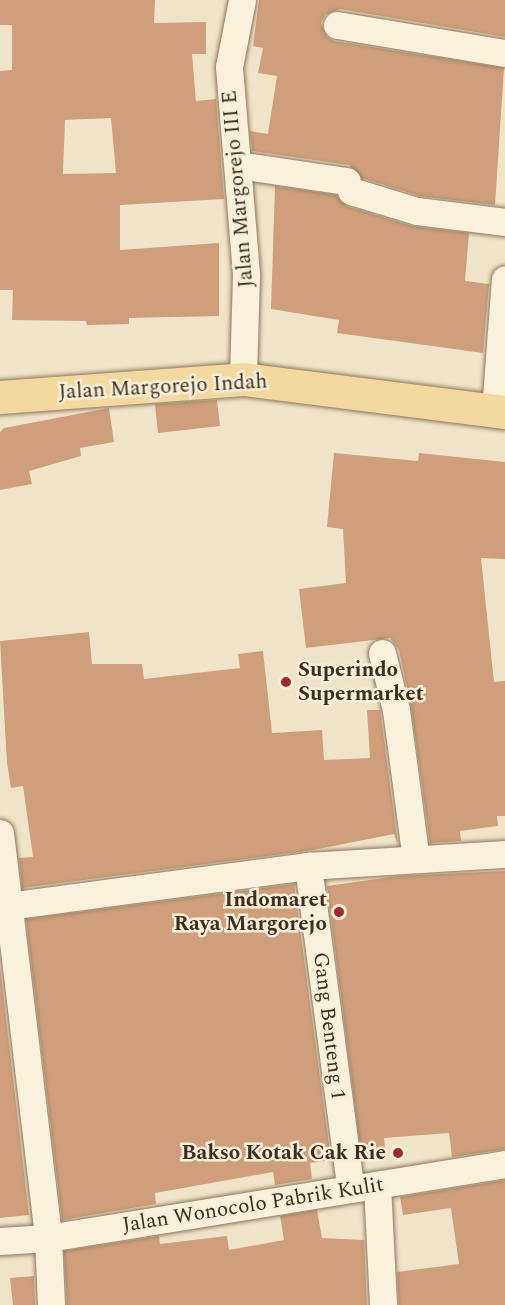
<!DOCTYPE html>
<style>
body{margin:0}
#map{position:relative;width:505px;height:1305px;overflow:hidden;background:#f0e4c8;font-family:Spectral,serif}
div>[style]{position:absolute}
[style*='--x']{left:calc(var(--x)*1px);top:calc(var(--y)*1px);width:calc(var(--w)*1px);rotate:calc(var(--a)*1deg)}
.building>*{inset:0;background:#cf9f7d}
.roads{filter:drop-shadow(0 0 2px #8d765c) drop-shadow(0 0 2px #8d765c)}
.minor>*{height:27px;margin:-13.5px;padding:0 13.5px;transform-origin:13.5px;border-radius:13.5px;background:#faf1dc}
.primary>*{height:33px;margin:-16.5px;padding:0 16.5px;transform-origin:16.5px;border-radius:16.5px;background:#f3d9a0}
.dots>*{width:16px;height:16px;translate:-50% -50%;box-sizing:border-box;border:3px solid #f7eed8;border-radius:50%}
span{translate:-50% -50%;white-space:nowrap;text-align:center;line-height:1.15;-webkit-text-stroke:5px #f7eed8;paint-order:stroke}
.street-label{font-size:21px;color:#3d2e20}
.poi-label{font-size:21px;color:#3d2e20;font-weight:700}
.left{translate:0 -50%;text-align:left}
.right{translate:-100% -50%;text-align:right}
</style>
<div id="map">
<div class="building">
<div style="clip-path:polygon(evenodd,0 0,155px 0,154px 23px,206px 22px,206px 54px,192px 54px,196px 101px,216px 99px,224px 199px,120px 205px,120px 250px,219px 243px,219px 316px,129px 318px,129px 324px,87px 325px,86px 321px,12px 320px,13px 290px,0 290px,0 71px,12px 70px,12px 25px,0 25px,0 0,111px 118px,116px 173px,63px 174px,65px 120px,111px 118px)"></div>
<div style="clip-path:polygon(259px 0,505px 0,505px 37px,340px 9px,325px 15px,321px 23px,327px 37px,334px 41px,504px 68px,495px 205px,420px 196px,362px 178px,349px 165px,252px 151px,250px 131px,268px 134px,277px 76px,258px 73px,263px 48px,253px 46px)"></div>
<div style="clip-path:polygon(275px 186px,336px 195px,346px 206px,412px 226px,469px 233px,465px 281px,489px 284px,483px 353px,337px 333px,339px 320px,271px 309px)"></div>
<div style="clip-path:polygon(217px 400px,220px 426px,158px 433px,155px 404px)"></div>
<div style="clip-path:polygon(109px 408px,114px 442px,80px 448px,81px 456px,29px 471px,32px 484px,0 490px,0 432px,4px 428px)"></div>
<div style="clip-path:polygon(334px 453px,418px 461px,419px 453px,505px 462px,505px 559px,481px 558px,494px 682px,505px 681px,505px 816px,497px 816px,498px 826px,460px 831px,461px 841px,430px 843px,411px 706px,399px 650px,390px 638px,306px 648px,299px 589px,346px 583px,343px 529px,327px 527px)"></div>
<div style="clip-path:polygon(89px 632px,92px 664px,142px 664px,144px 679px,240px 668px,238px 654px,263px 651px,272px 733px,322px 730px,324px 760px,370px 758px,367px 710px,380px 710px,398px 845px,394px 834px,313px 850px,22px 888px,19px 858px,33px 857px,23px 786px,11px 788px,7px 763px,0 641px)"></div>
<div style="clip-path:polygon(505px 871px,505px 1149px,452px 1157px,449px 1133px,384px 1138px,386px 1158px,362px 1161px,327px 886px,398px 876px)"></div>
<div style="clip-path:polygon(294px 884px,331px 1160px,310px 1163px,312px 1179px,275px 1185px,273px 1172px,155px 1193px,156px 1204px,62px 1220px,26px 919px)"></div>
<div style="clip-path:polygon(0 967px,29px 1215px,0 1218px)"></div>
<div style="clip-path:polygon(505px 1180px,505px 1305px,399px 1305px,397px 1272px,459px 1264px,451px 1208px,403px 1215px,400px 1197px)"></div>
<div style="clip-path:polygon(317px 1210px,322px 1238px,364px 1240px,367px 1305px,67px 1305px,64px 1251px,159px 1236px,160px 1244px,227px 1236px,229px 1250px,284px 1240px,280px 1216px)"></div>
<div style="clip-path:polygon(34px 1276px,35px 1305px,13px 1305px,10px 1278px)"></div>
</div>
<div class="roads">
<div class="minor">
<div style="--x:242;--y:0;--w:68;--a:101"></div>
<div style="--x:229;--y:67;--w:209;--a:85.3"></div>
<div style="--x:246;--y:275;--w:104;--a:91.7"></div>
<div style="--x:337;--y:25;--w:170;--a:9.5"></div>
<div style="--x:238;--y:165;--w:110;--a:8.4"></div>
<div style="--x:351;--y:191;--w:69;--a:16.9"></div>
<div style="--x:417;--y:211;--w:89;--a:7.1"></div>
<div style="--x:495;--y:411;--w:132;--a:-85.7"></div>
<div style="--x:382;--y:653;--w:59;--a:76.2"></div>
<div style="--x:396;--y:710;--w:150;--a:82.4"></div>
<div style="--x:0;--y:833;--w:408;--a:83.2"></div>
<div style="--x:48;--y:1238;--w:67;--a:87.4"></div>
<div style="--x:308;--y:866;--w:324;--a:82.5"></div>
<div style="--x:0;--y:907;--w:311;--a:-7.6"></div>
<div style="--x:308;--y:866;--w:197;--a:-3.5"></div>
<div style="--x:377;--y:1185;--w:120;--a:87.1"></div>
<div style="--x:0;--y:1241;--w:48;--a:-3.6"></div>
<div style="--x:48;--y:1238;--w:463;--a:-9.2"></div>
</div>
<div class="primary">
<div style="--x:0;--y:397;--w:244;--a:-4.2"></div>
<div style="--x:243;--y:379;--w:264;--a:7.2"></div>
</div>
</div>
<div class="dots">
<div style="left:286px;top:682px;background:#9e2a2b"></div>
<div style="left:339px;top:912px;background:#9e2a2b"></div>
<div style="left:398px;top:1153px;background:#9e2a2b"></div>
</div>
<div class="street-label">
<span style="left:238px;top:189px;rotate:-95deg">Jalan Margorejo III E</span>
<span style="left:163px;top:387px;rotate:-3deg">Jalan Margorejo Indah</span>
<span style="left:329px;top:1026px;rotate:83deg">Gang Benteng 1</span>
<span style="left:253px;top:1205px;rotate:-9deg">Jalan Wonocolo Pabrik Kulit</span>
</div>
<div class="poi-label">
<span class="left" style="left:298px;top:682px">Superindo<br>Supermarket</span>
<span class="right" style="left:327px;top:912px">Indomaret<br>Raya Margorejo</span>
<span class="right" style="left:386px;top:1153px">Bakso Kotak Cak Rie</span>
</div>
</div>
